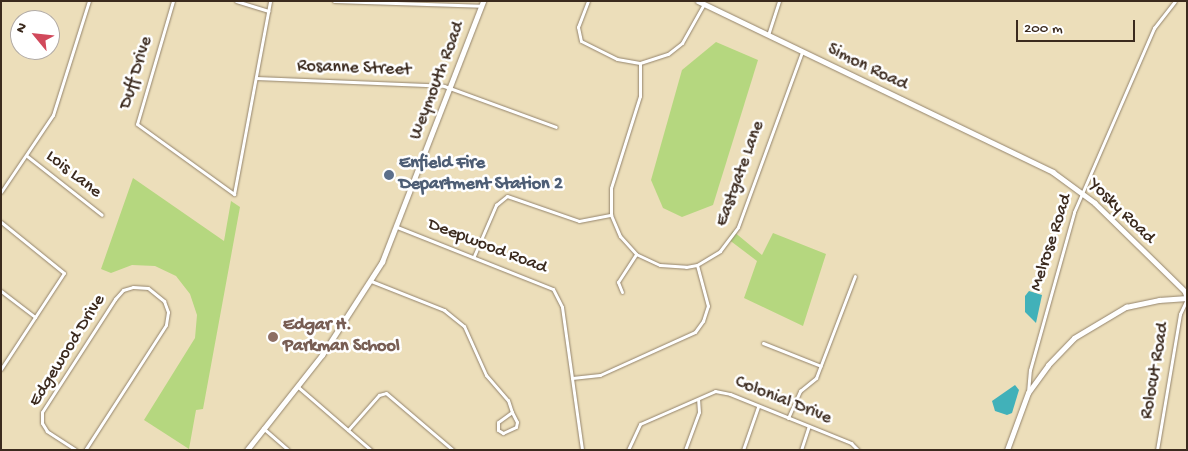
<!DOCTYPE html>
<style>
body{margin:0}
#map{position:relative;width:1188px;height:451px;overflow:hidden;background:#ecdeba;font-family:"Gochi Hand",sans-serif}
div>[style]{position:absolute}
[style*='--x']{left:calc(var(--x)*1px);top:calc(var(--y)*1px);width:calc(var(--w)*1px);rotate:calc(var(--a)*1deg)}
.green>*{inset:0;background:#b5d77f}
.water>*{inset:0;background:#41b1b9}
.roads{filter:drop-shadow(0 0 1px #94846c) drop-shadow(0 0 1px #94846c)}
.street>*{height:3px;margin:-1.5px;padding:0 1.5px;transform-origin:1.5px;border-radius:1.5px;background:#fff}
.secondary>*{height:4.5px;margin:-2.25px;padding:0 2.25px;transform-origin:2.25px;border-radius:2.25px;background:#fff}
.dots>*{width:14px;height:14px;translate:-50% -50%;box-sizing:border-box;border:2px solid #fff;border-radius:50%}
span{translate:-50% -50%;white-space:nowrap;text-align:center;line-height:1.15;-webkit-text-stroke:5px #fff;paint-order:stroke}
.street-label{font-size:18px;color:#3b2a1e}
.service-label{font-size:18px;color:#4e5e75;font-weight:700}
.left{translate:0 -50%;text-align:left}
.education-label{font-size:18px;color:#785e54;font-weight:700}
.frame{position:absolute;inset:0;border:2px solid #3b2a1e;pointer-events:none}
.north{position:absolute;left:10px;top:10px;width:50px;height:50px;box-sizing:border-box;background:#fff;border:1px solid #b1aaa5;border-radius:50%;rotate:298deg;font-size:14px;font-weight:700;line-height:20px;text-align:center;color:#3b2a1e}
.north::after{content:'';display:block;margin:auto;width:18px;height:22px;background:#d1495b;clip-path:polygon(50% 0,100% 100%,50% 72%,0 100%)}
.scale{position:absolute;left:1016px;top:20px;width:119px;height:22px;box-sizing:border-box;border:2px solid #3b2a1e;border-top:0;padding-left:6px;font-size:15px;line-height:18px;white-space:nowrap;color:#3b2a1e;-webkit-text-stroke:4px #fff;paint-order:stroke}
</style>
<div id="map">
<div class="green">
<div style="clip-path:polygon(716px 42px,758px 60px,713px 205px,682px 217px,663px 208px,651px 180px,682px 70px)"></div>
<div style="clip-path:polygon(133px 178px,224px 241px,231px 201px,240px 207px,203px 409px,196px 410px,189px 449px,144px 420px,195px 338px,197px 315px,190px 294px,176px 276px,155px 266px,132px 265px,111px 273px,101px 269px)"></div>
<div style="clip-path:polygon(733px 231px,762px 255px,773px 233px,826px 254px,803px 326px,744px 298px,757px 261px,728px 239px)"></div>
</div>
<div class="water">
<div style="clip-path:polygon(1029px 291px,1042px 295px,1036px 323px,1025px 312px,1025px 296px)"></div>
<div style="clip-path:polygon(1015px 385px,1019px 390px,1012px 413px,1007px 415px,995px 411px,992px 401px)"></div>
</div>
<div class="roads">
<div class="street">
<div style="--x:173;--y:1;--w:128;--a:106.3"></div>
<div style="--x:137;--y:124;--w:120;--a:35.8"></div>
<div style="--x:234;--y:194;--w:196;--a:-79.4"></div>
<div style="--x:236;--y:1;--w:34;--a:17"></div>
<div style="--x:334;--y:1;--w:147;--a:1.9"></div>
<div style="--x:588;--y:1;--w:28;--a:111"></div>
<div style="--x:578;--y:27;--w:14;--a:78"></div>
<div style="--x:581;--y:41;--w:40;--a:26.6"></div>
<div style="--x:617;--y:59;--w:23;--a:10"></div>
<div style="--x:640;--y:63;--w:29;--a:-18"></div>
<div style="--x:668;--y:54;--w:18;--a:-38"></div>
<div style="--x:682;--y:43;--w:45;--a:-60.6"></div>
<div style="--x:768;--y:35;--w:36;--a:-72"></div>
<div style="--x:640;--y:63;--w:33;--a:90"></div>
<div style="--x:640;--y:96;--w:96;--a:107.5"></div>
<div style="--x:611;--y:188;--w:27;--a:90"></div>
<div style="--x:611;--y:215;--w:23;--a:67"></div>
<div style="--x:620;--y:236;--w:24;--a:48"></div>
<div style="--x:636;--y:254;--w:26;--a:25"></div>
<div style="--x:660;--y:265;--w:26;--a:4"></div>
<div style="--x:686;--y:267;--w:11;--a:-10"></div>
<div style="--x:697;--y:265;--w:27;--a:-31"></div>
<div style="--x:720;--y:251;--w:30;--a:-53"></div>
<div style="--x:738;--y:227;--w:186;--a:-69.9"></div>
<div style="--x:256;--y:78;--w:188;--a:2.4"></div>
<div style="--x:444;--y:86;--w:119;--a:20.1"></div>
<div style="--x:27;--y:156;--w:95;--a:38.2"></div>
<div style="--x:1;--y:192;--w:93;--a:-56"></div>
<div style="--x:53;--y:115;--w:120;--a:-72.5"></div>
<div style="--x:1;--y:222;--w:81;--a:39"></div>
<div style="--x:64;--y:273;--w:115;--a:123.3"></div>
<div style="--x:397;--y:227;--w:168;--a:21.7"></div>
<div style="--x:553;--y:289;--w:20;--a:63"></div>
<div style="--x:562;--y:307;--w:144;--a:82"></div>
<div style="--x:474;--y:256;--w:56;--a:-66.7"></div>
<div style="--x:496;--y:205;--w:14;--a:-39"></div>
<div style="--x:507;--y:196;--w:76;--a:19.1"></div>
<div style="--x:579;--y:221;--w:33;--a:-11"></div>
<div style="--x:371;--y:281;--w:79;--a:21.7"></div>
<div style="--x:444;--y:310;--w:26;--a:39"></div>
<div style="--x:464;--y:326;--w:54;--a:65.8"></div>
<div style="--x:486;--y:375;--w:33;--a:49"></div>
<div style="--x:508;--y:400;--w:13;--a:72"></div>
<div style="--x:512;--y:412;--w:17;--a:144"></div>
<div style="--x:498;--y:422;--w:8;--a:90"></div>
<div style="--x:498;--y:430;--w:6;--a:31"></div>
<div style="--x:503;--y:433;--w:14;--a:-25"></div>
<div style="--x:516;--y:427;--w:5;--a:-79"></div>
<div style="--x:517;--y:422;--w:11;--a:-117"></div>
<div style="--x:1;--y:291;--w:43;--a:37.4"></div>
<div style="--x:622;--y:292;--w:11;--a:-112"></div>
<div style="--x:618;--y:282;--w:33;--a:-57"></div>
<div style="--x:763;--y:343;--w:62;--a:21.6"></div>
<div style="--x:572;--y:378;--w:28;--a:-6"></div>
<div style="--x:600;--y:375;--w:104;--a:-24.4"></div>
<div style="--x:695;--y:332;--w:14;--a:-54"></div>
<div style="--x:703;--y:321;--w:16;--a:-72"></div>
<div style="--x:708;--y:306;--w:42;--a:-105"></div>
<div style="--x:297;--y:386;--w:98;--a:40.9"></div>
<div style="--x:1028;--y:392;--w:22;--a:-85"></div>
<div style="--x:1030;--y:370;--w:164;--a:-74.4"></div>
<div style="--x:1074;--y:212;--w:201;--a:-66.5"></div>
<div style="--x:1154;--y:28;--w:34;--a:-52"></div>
<div style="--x:788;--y:418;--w:30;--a:-66"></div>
<div style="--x:800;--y:391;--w:21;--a:-39"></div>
<div style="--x:816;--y:378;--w:109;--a:-69.1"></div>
<div style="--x:263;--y:428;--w:33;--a:41"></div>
<div style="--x:348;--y:430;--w:47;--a:-48.5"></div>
<div style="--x:379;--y:395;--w:7;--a:-16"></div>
<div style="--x:386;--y:393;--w:88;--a:40.4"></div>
<div style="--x:76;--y:450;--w:35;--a:-147"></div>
<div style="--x:47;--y:431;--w:9;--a:-122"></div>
<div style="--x:42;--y:423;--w:11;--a:-90"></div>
<div style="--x:42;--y:412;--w:135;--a:-57.1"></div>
<div style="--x:115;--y:299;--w:12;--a:-48"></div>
<div style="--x:123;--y:290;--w:10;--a:-17"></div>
<div style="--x:133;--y:287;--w:15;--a:4"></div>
<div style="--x:148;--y:288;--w:21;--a:39"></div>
<div style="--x:164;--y:301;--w:12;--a:70"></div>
<div style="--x:168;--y:312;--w:13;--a:99"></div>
<div style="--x:166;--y:325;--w:149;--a:122.9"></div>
<div style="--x:628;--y:450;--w:29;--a:-65"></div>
<div style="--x:640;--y:424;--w:82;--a:-23.7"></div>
<div style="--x:715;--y:391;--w:15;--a:11"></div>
<div style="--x:730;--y:394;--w:131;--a:22"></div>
<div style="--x:851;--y:443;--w:10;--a:45"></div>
<div style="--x:685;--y:450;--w:40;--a:-69.8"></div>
<div style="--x:699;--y:412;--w:13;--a:-94"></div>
<div style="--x:743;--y:450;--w:46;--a:-70.8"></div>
<div style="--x:801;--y:450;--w:25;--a:-72"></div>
<div style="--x:1157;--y:450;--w:138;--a:-80.4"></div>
<div style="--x:1180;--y:314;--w:17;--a:-65"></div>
</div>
<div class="secondary">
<div style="--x:698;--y:1;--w:394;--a:25.7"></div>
<div style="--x:1053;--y:172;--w:52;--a:36.4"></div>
<div style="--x:1095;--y:203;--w:126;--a:44.4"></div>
<div style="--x:1185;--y:291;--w:6;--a:72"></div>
<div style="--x:247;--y:450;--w:121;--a:-51.7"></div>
<div style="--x:322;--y:355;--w:111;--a:-57.2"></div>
<div style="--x:382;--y:262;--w:280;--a:-68.8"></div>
<div style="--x:1007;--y:450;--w:61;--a:-69.8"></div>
<div style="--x:1028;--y:393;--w:34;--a:-54"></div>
<div style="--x:1048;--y:365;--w:37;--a:-46"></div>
<div style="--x:1074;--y:338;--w:61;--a:-30.8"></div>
<div style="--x:1126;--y:307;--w:34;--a:-12"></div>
<div style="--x:1159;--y:300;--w:28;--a:-4"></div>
</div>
</div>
<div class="dots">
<div style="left:389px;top:175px;background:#5c6f8a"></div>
<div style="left:273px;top:337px;background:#8d6e63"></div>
</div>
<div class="street-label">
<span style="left:867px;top:68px;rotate:26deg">Simon Road</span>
<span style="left:354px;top:69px;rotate:2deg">Rosanne Street</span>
<span style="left:137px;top:73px;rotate:-73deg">Duff Drive</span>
<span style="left:438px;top:81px;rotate:-69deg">Weymouth Road</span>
<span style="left:741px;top:174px;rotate:-70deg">Eastgate Lane</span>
<span style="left:73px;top:175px;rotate:38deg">Lois Lane</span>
<span style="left:1121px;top:212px;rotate:44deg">Yosky Road</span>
<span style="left:1052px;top:243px;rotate:-72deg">Melrose Road</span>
<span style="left:487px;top:247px;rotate:21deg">Deepwood Road</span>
<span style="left:68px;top:351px;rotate:-58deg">Edgewood Drive</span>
<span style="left:1156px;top:371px;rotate:-80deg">Rolocut Road</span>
<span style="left:783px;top:401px;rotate:22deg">Colonial Drive</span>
</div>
<div class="service-label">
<span class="left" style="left:399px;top:175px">Enfield Fire<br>Department Station 2</span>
</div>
<div class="education-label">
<span class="left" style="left:283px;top:337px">Edgar H.<br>Parkman School</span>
</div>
<div class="frame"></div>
<div class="north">N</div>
<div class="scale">200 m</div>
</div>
